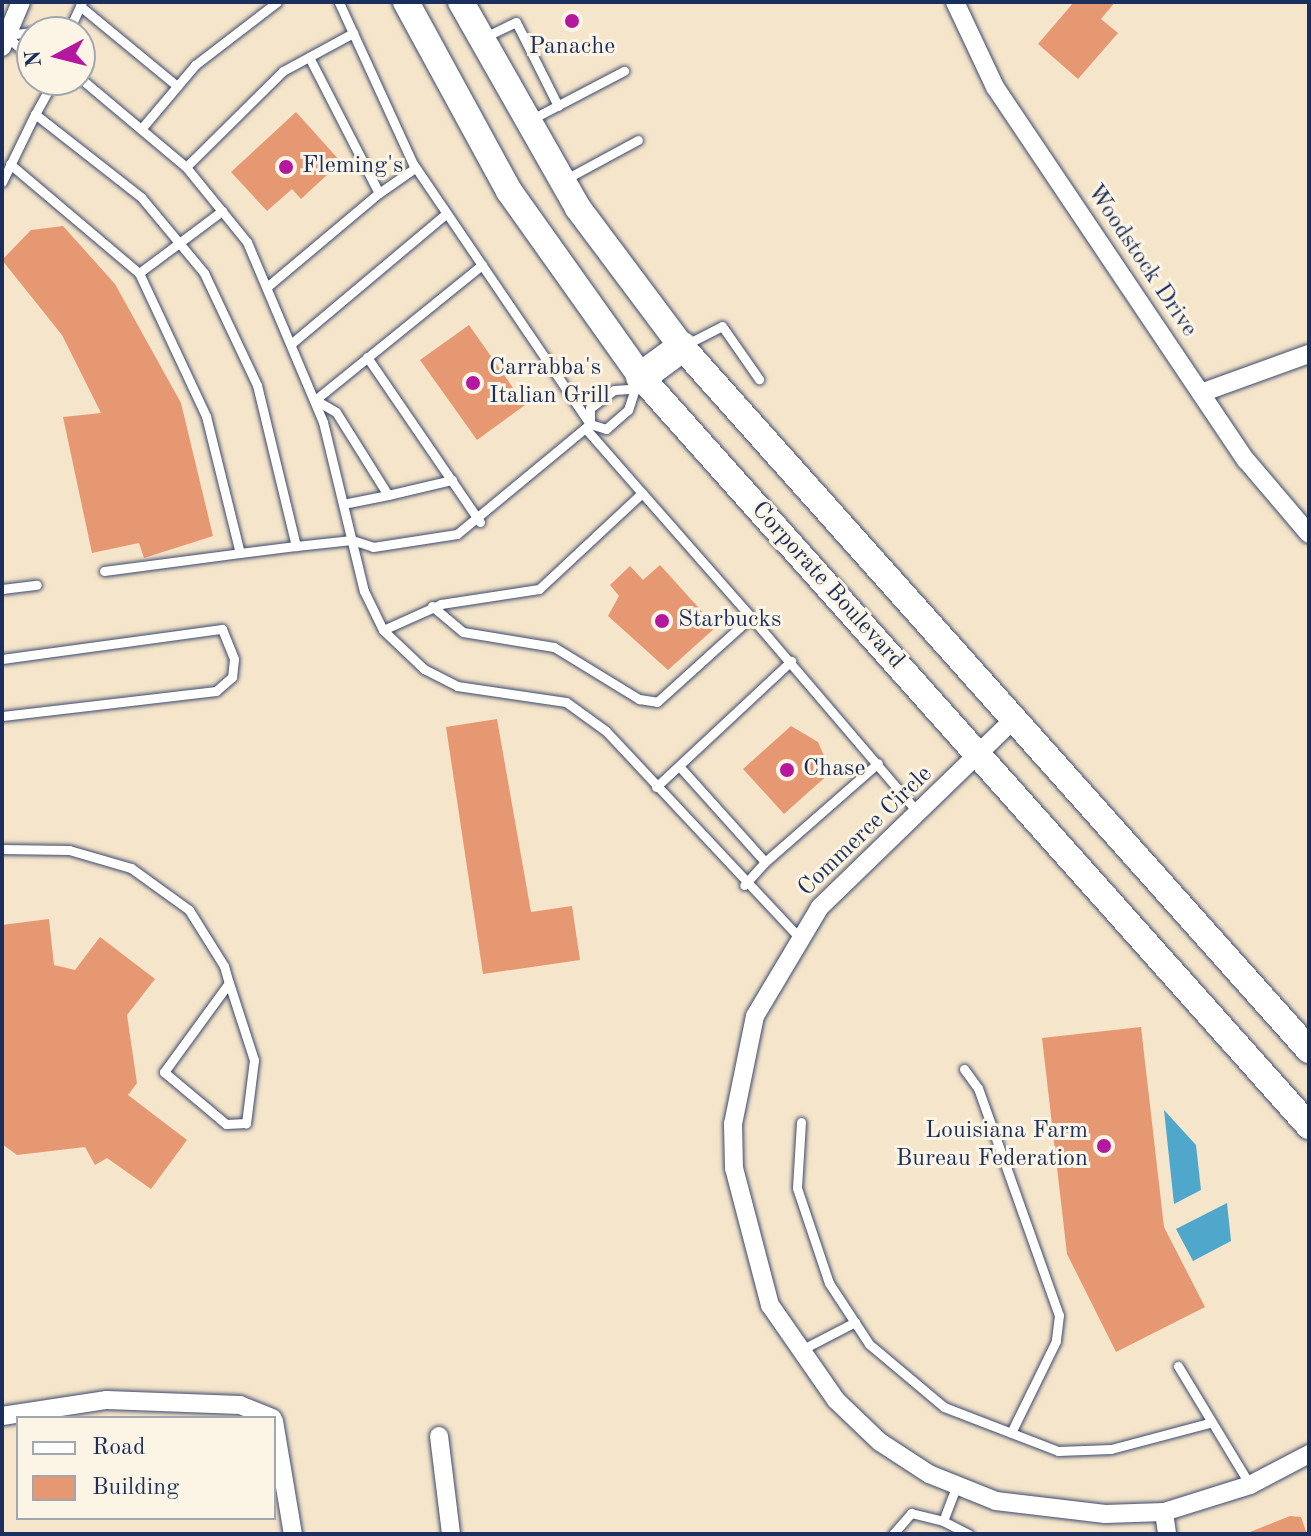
<!DOCTYPE html>
<style>
body{margin:0}
#map{position:relative;width:1311px;height:1536px;overflow:hidden;background:#f5e5ca;font-family:"Old Standard TT",serif}
div>[style]{position:absolute}
[style*='--x']{left:calc(var(--x)*1px);top:calc(var(--y)*1px);width:calc(var(--w)*1px);rotate:calc(var(--a)*1deg)}
.water>*{inset:0;background:#4fa7cc}
.building>*{inset:0;background:#e69872}
.roads{filter:drop-shadow(0 0 2px #3c4a6e) drop-shadow(0 0 2px #3c4a6e)}
.lane>*{height:9px;margin:-4.5px;padding:0 4.5px;transform-origin:4.5px;border-radius:4.5px;background:#fff}
.street>*{height:18px;margin:-9px;padding:0 9px;transform-origin:9px;border-radius:9px;background:#fff}
.secondary>*{height:26px;margin:-13px;padding:0 13px;transform-origin:13px;border-radius:13px;background:#fff}
.primary>*{height:30px;margin:-15px;padding:0 15px;transform-origin:15px;border-radius:15px;background:#fff}
.dots>*{width:22px;height:22px;translate:-50% -50%;box-sizing:border-box;border:4px solid #fcf5e5;border-radius:50%}
span{translate:-50% -50%;white-space:nowrap;text-align:center;line-height:1.15;-webkit-text-stroke:6px #fcf5e5;paint-order:stroke}
.poi-label{font-size:24px;color:#1b2f5e}
.left{translate:0 -50%;text-align:left}
.right{translate:-100% -50%;text-align:right}
.street-label{font-size:24px;color:#1b2f5e}
.frame{position:absolute;inset:0;border:4px solid #1b2f5e;pointer-events:none}
.legend{position:absolute;left:16px;top:1416px;width:260px;height:104px;box-sizing:border-box;background:#fcf5e5;border:2px solid #a2a6af;margin:0;padding:10px 14px;list-style:none;font-size:24px;color:#1b2f5e}
.legend li{display:flex;align-items:center;gap:16px;height:40px}
.legend b{width:40px;border:2px solid #a2a6af}
.north{position:absolute;left:16px;top:16px;width:80px;height:80px;box-sizing:border-box;background:#fcf5e5;border:2px solid #a2a6af;border-radius:50%;rotate:263deg;font-size:22px;font-weight:700;line-height:32px;text-align:center;color:#1b2f5e}
.north::after{content:'';display:block;margin:auto;width:28px;height:36px;background:#b5179e;clip-path:polygon(50% 0,100% 100%,50% 72%,0 100%)}
</style>
<div id="map">
<div class="water">
<div style="clip-path:polygon(1164px 1110px,1196px 1145px,1201px 1190px,1174px 1204px)"></div>
<div style="clip-path:polygon(1227px 1203px,1231px 1241px,1193px 1261px,1176px 1229px)"></div>
</div>
<div class="building">
<div style="clip-path:polygon(1074px 2px,1115px 2px,1101px 19px,1118px 33px,1078px 79px,1038px 44px)"></div>
<div style="clip-path:polygon(296px 112px,341px 162px,301px 199px,292px 189px,267px 211px,231px 172px)"></div>
<div style="clip-path:polygon(63px 226px,115px 284px,181px 403px,213px 536px,144px 558px,139px 543px,92px 553px,63px 417px,101px 413px,62px 335px,2px 260px,31px 230px)"></div>
<div style="clip-path:polygon(469px 325px,525px 405px,477px 440px,420px 360px)"></div>
<div style="clip-path:polygon(660px 565px,716px 627px,668px 670px,608px 616px,619px 596px,610px 585px,630px 566px,643px 580px)"></div>
<div style="clip-path:polygon(497px 719px,531px 912px,572px 906px,580px 960px,483px 974px,446px 727px)"></div>
<div style="clip-path:polygon(791px 726px,818px 742px,831px 772px,784px 814px,743px 769px)"></div>
<div style="clip-path:polygon(49px 919px,54px 965px,75px 970px,100px 937px,155px 979px,127px 1015px,137px 1083px,128px 1095px,187px 1140px,151px 1189px,107px 1158px,95px 1165px,85px 1147px,17px 1155px,2px 1144px,2px 925px)"></div>
<div style="clip-path:polygon(1141px 1027px,1164px 1227px,1205px 1307px,1116px 1352px,1067px 1254px,1042px 1038px)"></div>
<div style="clip-path:polygon(1290px 1516px,1301px 1517px,1307px 1534px,1245px 1534px)"></div>
</div>
<div class="roads">
<div class="lane">
<div style="--x:80;--y:6;--w:126;--a:39.5"></div>
<div style="--x:68;--y:32;--w:33;--a:-65"></div>
<div style="--x:5;--y:35;--w:27;--a:-6"></div>
<div style="--x:7;--y:36;--w:35;--a:44"></div>
<div style="--x:485;--y:37;--w:34;--a:-26"></div>
<div style="--x:516;--y:22;--w:94;--a:63.4"></div>
<div style="--x:309;--y:57;--w:153;--a:62.8"></div>
<div style="--x:379;--y:193;--w:44;--a:-34.8"></div>
<div style="--x:80;--y:78;--w:138;--a:40"></div>
<div style="--x:186;--y:167;--w:97;--a:50.9"></div>
<div style="--x:247;--y:242;--w:195;--a:67.1"></div>
<div style="--x:323;--y:422;--w:174;--a:76.4"></div>
<div style="--x:364;--y:591;--w:43;--a:64"></div>
<div style="--x:383;--y:630;--w:57;--a:43.6"></div>
<div style="--x:424;--y:669;--w:37;--a:27"></div>
<div style="--x:457;--y:686;--w:110;--a:8.4"></div>
<div style="--x:566;--y:702;--w:49;--a:35.9"></div>
<div style="--x:606;--y:731;--w:279;--a:46.9"></div>
<div style="--x:54;--y:80;--w:39;--a:119"></div>
<div style="--x:35;--y:114;--w:135;--a:38.1"></div>
<div style="--x:141;--y:197;--w:99;--a:50.3"></div>
<div style="--x:204;--y:273;--w:124;--a:64.7"></div>
<div style="--x:257;--y:385;--w:166;--a:76.4"></div>
<div style="--x:296;--y:546;--w:56;--a:-6.1"></div>
<div style="--x:352;--y:540;--w:22;--a:18"></div>
<div style="--x:373;--y:547;--w:85;--a:-8.8"></div>
<div style="--x:457;--y:534;--w:173;--a:-39.6"></div>
<div style="--x:590;--y:424;--w:315;--a:-124.2"></div>
<div style="--x:413;--y:164;--w:178;--a:-114.6"></div>
<div style="--x:532;--y:119;--w:104;--a:-27.6"></div>
<div style="--x:141;--y:129;--w:84;--a:-49.8"></div>
<div style="--x:195;--y:65;--w:103;--a:-37.5"></div>
<div style="--x:10;--y:164;--w:169;--a:40.2"></div>
<div style="--x:139;--y:273;--w:104;--a:-36.8"></div>
<div style="--x:186;--y:167;--w:136;--a:-44.7"></div>
<div style="--x:283;--y:71;--w:80;--a:-28.5"></div>
<div style="--x:564;--y:180;--w:84;--a:-28.4"></div>
<div style="--x:2;--y:182;--w:76;--a:-64.1"></div>
<div style="--x:139;--y:273;--w:158;--a:64.9"></div>
<div style="--x:206;--y:416;--w:141;--a:76.1"></div>
<div style="--x:240;--y:553;--w:56;--a:-7.1"></div>
<div style="--x:268;--y:286;--w:145;--a:-40"></div>
<div style="--x:292;--y:343;--w:201;--a:-40"></div>
<div style="--x:687;--y:344;--w:39;--a:-27"></div>
<div style="--x:722;--y:326;--w:65;--a:55.1"></div>
<div style="--x:367;--y:357;--w:200;--a:55.6"></div>
<div style="--x:629;--y:389;--w:15;--a:176"></div>
<div style="--x:614;--y:390;--w:30;--a:143"></div>
<div style="--x:590;--y:408;--w:16;--a:90"></div>
<div style="--x:590;--y:424;--w:17;--a:17"></div>
<div style="--x:606;--y:429;--w:29;--a:-41"></div>
<div style="--x:628;--y:410;--w:32;--a:-72"></div>
<div style="--x:388;--y:495;--w:66;--a:-13.2"></div>
<div style="--x:343;--y:504;--w:46;--a:-11.3"></div>
<div style="--x:388;--y:495;--w:98;--a:-122.1"></div>
<div style="--x:336;--y:412;--w:24;--a:-150"></div>
<div style="--x:315;--y:400;--w:215;--a:-39"></div>
<div style="--x:104;--y:571;--w:137;--a:-7.5"></div>
<div style="--x:2;--y:589;--w:35;--a:-7"></div>
<div style="--x:432;--y:606;--w:40;--a:40"></div>
<div style="--x:463;--y:632;--w:92;--a:9.4"></div>
<div style="--x:554;--y:647;--w:100;--a:31.5"></div>
<div style="--x:639;--y:699;--w:18;--a:9"></div>
<div style="--x:657;--y:702;--w:127;--a:-42.1"></div>
<div style="--x:751;--y:617;--w:165;--a:-131.3"></div>
<div style="--x:751;--y:617;--w:259;--a:49.5"></div>
<div style="--x:383;--y:630;--w:64;--a:-24.1"></div>
<div style="--x:441;--y:604;--w:99;--a:-8.7"></div>
<div style="--x:539;--y:589;--w:141;--a:-43"></div>
<div style="--x:642;--y:493;--w:86;--a:-131.2"></div>
<div style="--x:2;--y:659;--w:222;--a:-7.8"></div>
<div style="--x:222;--y:629;--w:32;--a:68"></div>
<div style="--x:234;--y:659;--w:18;--a:96"></div>
<div style="--x:232;--y:677;--w:21;--a:139"></div>
<div style="--x:216;--y:691;--w:215;--a:173.3"></div>
<div style="--x:679;--y:766;--w:129;--a:48.1"></div>
<div style="--x:765;--y:862;--w:31;--a:132"></div>
<div style="--x:656;--y:787;--w:185;--a:-43"></div>
<div style="--x:2;--y:849;--w:67;--a:0.9"></div>
<div style="--x:69;--y:850;--w:65;--a:16.2"></div>
<div style="--x:131;--y:868;--w:72;--a:35.9"></div>
<div style="--x:189;--y:910;--w:66;--a:58"></div>
<div style="--x:224;--y:966;--w:18;--a:74"></div>
<div style="--x:229;--y:983;--w:81;--a:72"></div>
<div style="--x:254;--y:1060;--w:64;--a:97.2"></div>
<div style="--x:246;--y:1123;--w:20;--a:177"></div>
<div style="--x:226;--y:1124;--w:81;--a:-140"></div>
<div style="--x:164;--y:1072;--w:110;--a:-53.9"></div>
<div style="--x:765;--y:862;--w:150;--a:-41.2"></div>
<div style="--x:964;--y:1069;--w:24;--a:54"></div>
<div style="--x:978;--y:1088;--w:241;--a:70.4"></div>
<div style="--x:1059;--y:1315;--w:26;--a:97"></div>
<div style="--x:1056;--y:1341;--w:102;--a:116.1"></div>
<div style="--x:801;--y:1122;--w:66;--a:93.5"></div>
<div style="--x:797;--y:1188;--w:100;--a:71.4"></div>
<div style="--x:829;--y:1283;--w:73;--a:56.7"></div>
<div style="--x:869;--y:1344;--w:98;--a:40"></div>
<div style="--x:944;--y:1407;--w:122;--a:21.1"></div>
<div style="--x:1058;--y:1451;--w:53;--a:-2.2"></div>
<div style="--x:1111;--y:1449;--w:101;--a:-14.9"></div>
<div style="--x:801;--y:1350;--w:61;--a:-27.4"></div>
<div style="--x:1178;--y:1366;--w:139;--a:58.8"></div>
<div style="--x:943;--y:1521;--w:29;--a:27"></div>
<div style="--x:893;--y:1534;--w:28;--a:-49"></div>
<div style="--x:911;--y:1513;--w:33;--a:14"></div>
<div style="--x:943;--y:1521;--w:36;--a:-69"></div>
</div>
<div class="street">
<div style="--x:955;--y:2;--w:94;--a:64.8"></div>
<div style="--x:995;--y:87;--w:450;--a:56.1"></div>
<div style="--x:1246;--y:460;--w:97;--a:49.6"></div>
<div style="--x:2;--y:47;--w:49;--a:-67.1"></div>
<div style="--x:1201;--y:393;--w:115;--a:-19.9"></div>
<div style="--x:1013;--y:720;--w:269;--a:135.9"></div>
<div style="--x:820;--y:907;--w:127;--a:120.8"></div>
<div style="--x:755;--y:1016;--w:110;--a:101.5"></div>
<div style="--x:733;--y:1124;--w:44;--a:88.7"></div>
<div style="--x:734;--y:1168;--w:142;--a:75.3"></div>
<div style="--x:770;--y:1305;--w:116;--a:55.2"></div>
<div style="--x:836;--y:1400;--w:61;--a:43.7"></div>
<div style="--x:880;--y:1442;--w:59;--a:33.1"></div>
<div style="--x:929;--y:1474;--w:72;--a:21.9"></div>
<div style="--x:996;--y:1501;--w:110;--a:6.8"></div>
<div style="--x:1105;--y:1514;--w:59;--a:-1.9"></div>
<div style="--x:1164;--y:1512;--w:90;--a:-17.4"></div>
<div style="--x:1250;--y:1485;--w:67;--a:-27.7"></div>
<div style="--x:2;--y:1416;--w:106;--a:-8.7"></div>
<div style="--x:107;--y:1400;--w:133;--a:2.2"></div>
<div style="--x:240;--y:1405;--w:35;--a:22"></div>
<div style="--x:274;--y:1421;--w:115;--a:80.5"></div>
<div style="--x:439;--y:1436;--w:99;--a:83"></div>
<div style="--x:1164;--y:1512;--w:22;--a:82"></div>
</div>
<div class="secondary">
<div style="--x:406;--y:2;--w:215;--a:61.4"></div>
<div style="--x:509;--y:191;--w:228;--a:54.6"></div>
<div style="--x:641;--y:377;--w:1004;--a:48.27"></div>
<div style="--x:461;--y:2;--w:237;--a:60.4"></div>
<div style="--x:578;--y:208;--w:174;--a:53.2"></div>
<div style="--x:682;--y:347;--w:942;--a:48.27"></div>
</div>
<div class="primary">
<div style="--x:641;--y:377;--w:51;--a:-36.2"></div>
</div>
</div>
<div class="dots">
<div style="left:572px;top:21px;background:#b5179e"></div>
<div style="left:286px;top:167px;background:#b5179e"></div>
<div style="left:473px;top:383px;background:#b5179e"></div>
<div style="left:662px;top:621px;background:#b5179e"></div>
<div style="left:787px;top:770px;background:#b5179e"></div>
<div style="left:1104px;top:1146px;background:#b5179e"></div>
</div>
<div class="poi-label">
<span style="left:572px;top:48px">Panache</span>
<span class="left" style="left:302px;top:167px">Fleming's</span>
<span class="left" style="left:489px;top:383px">Carrabba's<br>Italian Grill</span>
<span class="left" style="left:678px;top:621px">Starbucks</span>
<span class="left" style="left:803px;top:770px">Chase</span>
<span class="right" style="left:1088px;top:1146px">Louisiana Farm<br>Bureau Federation</span>
</div>
<div class="street-label">
<span style="left:1141px;top:261px;rotate:56deg">Woodstock Drive</span>
<span style="left:827px;top:586px;rotate:48deg">Corporate Boulevard</span>
<span style="left:866px;top:832px;rotate:-44deg">Commerce Circle</span>
</div>
<div class="frame"></div>
<ul class="legend">
<li><b style="height:10px;background:#fff"></b>Road</li>
<li><b style="height:22px;background:#e69872"></b>Building</li>
</ul>
<div class="north">N</div>
</div>
